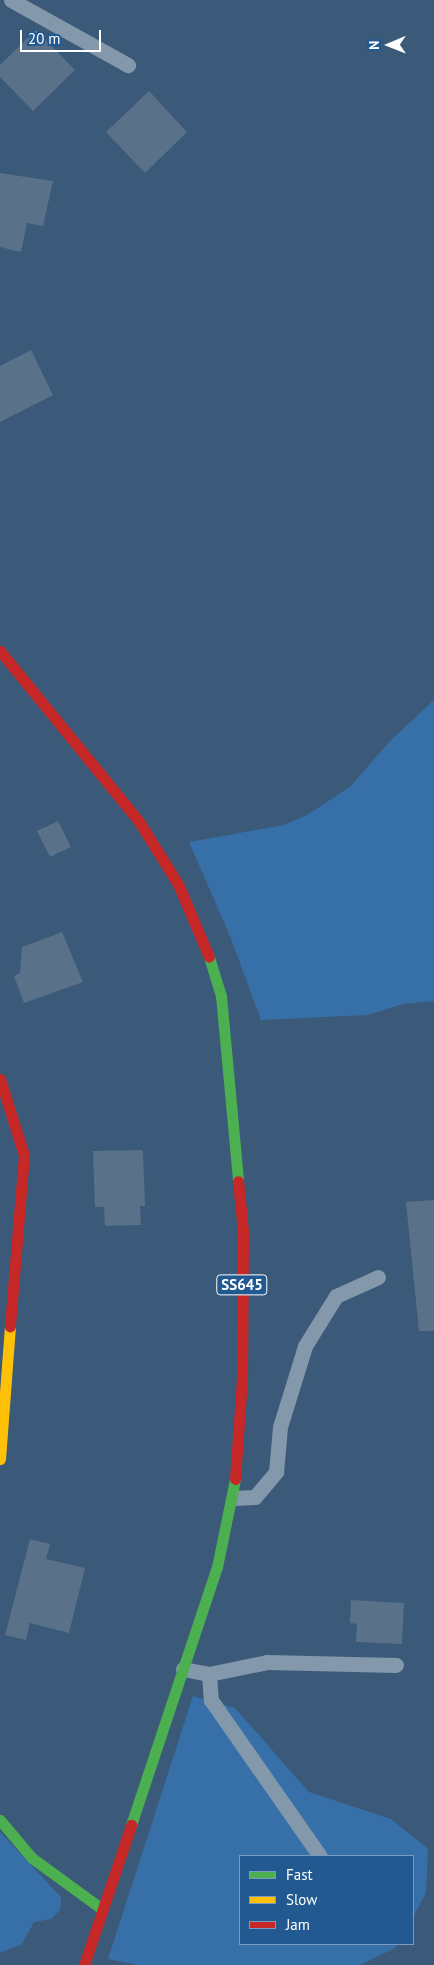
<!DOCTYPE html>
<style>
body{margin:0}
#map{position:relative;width:434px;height:1965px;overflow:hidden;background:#3b5978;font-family:"PT Sans",sans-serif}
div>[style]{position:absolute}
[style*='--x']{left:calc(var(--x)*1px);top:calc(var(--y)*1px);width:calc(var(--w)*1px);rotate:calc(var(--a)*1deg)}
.green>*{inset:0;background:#3770a8}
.building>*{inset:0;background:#597189}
.lane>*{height:15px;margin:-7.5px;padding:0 7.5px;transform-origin:7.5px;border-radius:7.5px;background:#8498ab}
.fast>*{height:11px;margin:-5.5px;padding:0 5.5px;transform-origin:5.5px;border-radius:5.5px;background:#4caf50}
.slow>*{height:11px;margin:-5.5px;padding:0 5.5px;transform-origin:5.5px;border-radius:5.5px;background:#ffc107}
.jam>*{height:11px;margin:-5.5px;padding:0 5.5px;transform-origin:5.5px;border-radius:5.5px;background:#c62828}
span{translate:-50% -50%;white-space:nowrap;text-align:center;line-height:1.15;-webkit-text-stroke:5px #225991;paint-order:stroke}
.shield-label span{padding:1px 4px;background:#225991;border:1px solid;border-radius:4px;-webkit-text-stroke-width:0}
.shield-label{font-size:15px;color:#fff;font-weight:700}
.legend{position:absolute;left:239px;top:1855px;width:175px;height:90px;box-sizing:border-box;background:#225991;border:1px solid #7a9bbd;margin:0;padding:6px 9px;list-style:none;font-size:15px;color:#fff}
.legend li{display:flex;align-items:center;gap:10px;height:25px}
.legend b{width:25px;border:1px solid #7a9bbd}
.north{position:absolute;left:364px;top:20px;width:50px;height:50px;-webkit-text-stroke:4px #225991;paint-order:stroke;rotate:269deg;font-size:14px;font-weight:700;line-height:20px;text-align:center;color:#fff}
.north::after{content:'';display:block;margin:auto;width:18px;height:22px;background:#fff;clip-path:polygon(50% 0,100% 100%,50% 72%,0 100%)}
.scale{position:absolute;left:20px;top:30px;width:81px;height:22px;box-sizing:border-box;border:2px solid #fff;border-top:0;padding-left:6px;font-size:15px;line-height:18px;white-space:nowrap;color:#fff;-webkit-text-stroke:4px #225991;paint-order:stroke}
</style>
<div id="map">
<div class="green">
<div style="clip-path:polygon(434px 700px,434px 1001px,403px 1004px,368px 1015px,261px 1020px,230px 936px,189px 842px,284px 825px,309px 814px,351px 786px,389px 742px)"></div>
<div style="clip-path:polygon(193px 1696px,235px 1708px,309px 1792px,391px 1819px,428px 1849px,426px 1893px,413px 1917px,413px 1856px,240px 1856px,240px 1944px,398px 1944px,395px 1948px,360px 1965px,138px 1965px,108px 1959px)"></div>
<div style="clip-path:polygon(0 1832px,61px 1897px,60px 1910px,51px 1919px,34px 1922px,22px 1944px,0 1953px)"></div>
</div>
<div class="building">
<div style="clip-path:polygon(36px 30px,75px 70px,33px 111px,0 77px,0 65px)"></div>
<div style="clip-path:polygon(149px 91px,187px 132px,145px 173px,106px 132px)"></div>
<div style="clip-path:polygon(0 173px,53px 181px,43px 226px,27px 223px,21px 252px,0 247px)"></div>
<div style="clip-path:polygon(31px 350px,53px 395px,0 422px,0 366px)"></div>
<div style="clip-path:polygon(58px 821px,71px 847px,50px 857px,37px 831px)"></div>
<div style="clip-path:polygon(62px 932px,83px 982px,24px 1003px,14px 976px,20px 973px,22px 947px)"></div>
<div style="clip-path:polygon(143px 1150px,145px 1206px,140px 1206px,141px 1225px,105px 1226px,104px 1207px,95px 1207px,93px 1151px)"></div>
<div style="clip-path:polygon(434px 1200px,434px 1331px,419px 1331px,406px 1202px)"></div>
<div style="clip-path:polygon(30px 1539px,50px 1544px,46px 1559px,85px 1568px,69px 1633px,30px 1623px,26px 1640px,5px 1635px)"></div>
<div style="clip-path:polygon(351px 1600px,404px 1603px,402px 1644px,356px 1642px,357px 1624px,350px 1623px)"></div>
</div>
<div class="lane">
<div style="--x:11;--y:0;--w:134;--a:29.1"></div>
<div style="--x:234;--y:1498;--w:21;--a:-3"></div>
<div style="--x:255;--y:1497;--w:33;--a:-50"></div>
<div style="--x:276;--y:1472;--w:45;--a:-84.9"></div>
<div style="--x:280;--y:1427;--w:85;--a:-72.8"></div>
<div style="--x:305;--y:1346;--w:59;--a:-58.2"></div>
<div style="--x:336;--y:1296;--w:46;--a:-24.3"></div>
<div style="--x:183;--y:1669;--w:26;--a:11"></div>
<div style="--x:209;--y:1674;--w:59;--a:-11.7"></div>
<div style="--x:267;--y:1662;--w:129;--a:1.3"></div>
<div style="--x:209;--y:1674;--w:26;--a:86"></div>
<div style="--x:211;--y:1700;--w:190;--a:55.1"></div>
</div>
<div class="fast">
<div style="--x:209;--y:957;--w:41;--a:72.9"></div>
<div style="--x:221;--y:996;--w:186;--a:84.7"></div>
<div style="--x:0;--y:1820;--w:50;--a:49.9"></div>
<div style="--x:32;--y:1858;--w:87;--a:36.1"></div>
<div style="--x:131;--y:1825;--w:272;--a:-71.6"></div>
<div style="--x:217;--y:1567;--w:90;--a:-78.4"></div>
</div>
<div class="slow">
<div style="--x:0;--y:1459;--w:133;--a:-85.7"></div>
</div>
<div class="jam">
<div style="--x:0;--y:651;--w:218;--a:50.8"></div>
<div style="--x:138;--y:820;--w:75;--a:58"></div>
<div style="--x:178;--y:884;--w:79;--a:67"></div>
<div style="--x:0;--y:1079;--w:80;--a:72.5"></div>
<div style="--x:24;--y:1155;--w:172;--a:94.7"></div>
<div style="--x:235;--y:1479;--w:100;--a:-86"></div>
<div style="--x:242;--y:1379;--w:148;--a:-89.6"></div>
<div style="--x:243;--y:1231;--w:50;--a:-95.7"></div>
<div style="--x:84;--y:1965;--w:148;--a:-71.4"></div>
</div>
<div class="shield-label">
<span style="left:242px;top:1285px">SS645</span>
</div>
<ul class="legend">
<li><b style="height:6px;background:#4caf50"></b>Fast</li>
<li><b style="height:6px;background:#ffc107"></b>Slow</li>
<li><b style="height:6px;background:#c62828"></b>Jam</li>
</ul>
<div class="north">N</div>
<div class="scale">20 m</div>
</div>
